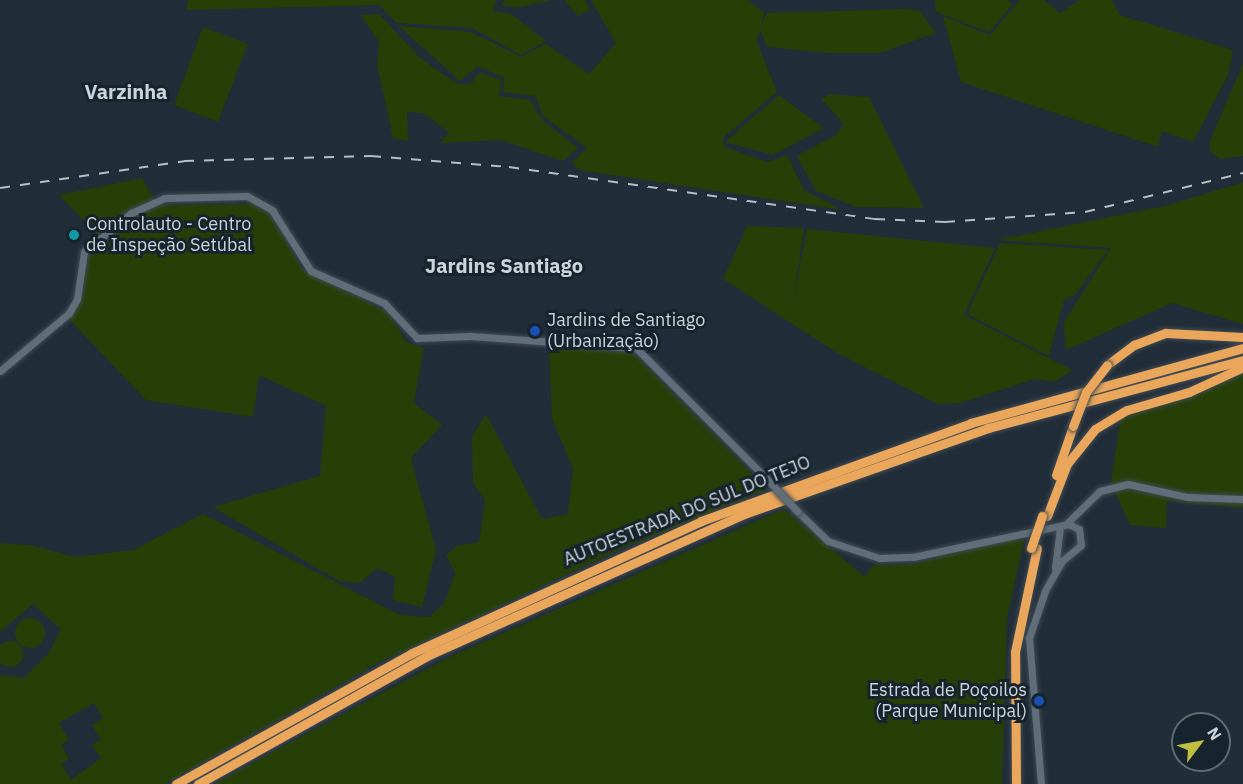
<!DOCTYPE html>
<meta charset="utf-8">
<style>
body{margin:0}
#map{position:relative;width:1243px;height:784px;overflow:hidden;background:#212d38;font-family:"IBM Plex Sans",sans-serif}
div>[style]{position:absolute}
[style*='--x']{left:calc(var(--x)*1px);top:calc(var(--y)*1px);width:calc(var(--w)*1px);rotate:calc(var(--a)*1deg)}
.green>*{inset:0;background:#263f07}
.round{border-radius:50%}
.roads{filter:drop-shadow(0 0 2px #404b54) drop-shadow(0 0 2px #404b54)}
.minor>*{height:7px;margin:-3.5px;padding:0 3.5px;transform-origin:3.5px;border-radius:3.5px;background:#606e7a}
.highway>*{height:9px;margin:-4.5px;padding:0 4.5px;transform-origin:4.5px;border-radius:4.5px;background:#eaa65a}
.rail>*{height:1.5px;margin-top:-0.75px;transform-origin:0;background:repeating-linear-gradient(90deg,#b7bfc7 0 10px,transparent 0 20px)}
.bridges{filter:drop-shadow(0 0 2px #404b54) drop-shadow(0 0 2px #404b54)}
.minor-bridge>*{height:7px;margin:-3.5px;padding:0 3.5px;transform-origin:3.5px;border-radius:3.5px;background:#606e7a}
.highway-bridge>*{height:9px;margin:-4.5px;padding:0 4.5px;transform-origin:4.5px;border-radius:4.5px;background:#eaa65a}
.dots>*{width:16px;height:16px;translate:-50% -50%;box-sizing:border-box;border:3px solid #17242e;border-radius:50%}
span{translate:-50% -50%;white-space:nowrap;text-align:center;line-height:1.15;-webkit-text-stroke:6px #17242e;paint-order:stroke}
.poi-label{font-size:18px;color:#ccd4db}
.left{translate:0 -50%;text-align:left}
.right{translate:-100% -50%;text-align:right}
.street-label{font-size:18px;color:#ccd4db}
.neighbourhood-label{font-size:20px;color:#ccd4db;font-weight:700}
.north{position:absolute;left:1171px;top:712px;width:60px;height:60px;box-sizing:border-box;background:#17242e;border:2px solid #5f6a73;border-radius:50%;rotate:58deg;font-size:16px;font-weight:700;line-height:24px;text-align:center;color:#ccd4db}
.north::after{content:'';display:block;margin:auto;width:21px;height:27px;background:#c0be41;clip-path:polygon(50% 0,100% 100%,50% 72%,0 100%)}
</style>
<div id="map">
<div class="green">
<div style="clip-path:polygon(188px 0,496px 0,493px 11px,511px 14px,546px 41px,521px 55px,472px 28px,397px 23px,379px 5px,186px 10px)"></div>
<div style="clip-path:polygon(505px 0,553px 0,515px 8px,501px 5px)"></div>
<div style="clip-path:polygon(564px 0,585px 0,590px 9px,578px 16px)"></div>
<div style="clip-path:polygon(591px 0,747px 0,764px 12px,761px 26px,767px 13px,906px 9px,920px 11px,936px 33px,880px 53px,830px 53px,767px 47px,760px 30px,757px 42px,777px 92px,723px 138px,723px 146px,767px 162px,787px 155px,804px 190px,842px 210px,579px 170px,572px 162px,587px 148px,543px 116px,535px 96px,503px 92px,504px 78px,478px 66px,460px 81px,399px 26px,471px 32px,521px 57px,546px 44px,589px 74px,616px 43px)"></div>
<div style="clip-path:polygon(935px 0,1007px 0,1013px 4px,989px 32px,936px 12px)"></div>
<div style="clip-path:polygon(1020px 0,1044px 0,1060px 13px,1079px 0,1112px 0,1120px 15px,1233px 50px,1228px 75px,1193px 142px,1162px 131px,1158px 147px,961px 82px,943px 16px,990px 35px)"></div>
<div style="clip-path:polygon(379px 14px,420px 58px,458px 84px,471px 84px,479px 72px,501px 80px,499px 96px,530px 100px,542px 120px,578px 148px,563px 161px,501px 140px,440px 143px,449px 132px,423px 113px,407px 112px,408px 141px,393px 138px,377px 65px,379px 42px,361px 15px)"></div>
<div style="clip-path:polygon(203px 27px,248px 44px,218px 122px,174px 105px)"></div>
<div style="clip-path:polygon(1243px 63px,1243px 156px,1220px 159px,1210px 151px,1210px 141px)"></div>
<div style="clip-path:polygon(830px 94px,869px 97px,924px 208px,856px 207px,816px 191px,797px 156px,836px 135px,844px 124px,821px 99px)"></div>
<div style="clip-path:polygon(779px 95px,824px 128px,773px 155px,725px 142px)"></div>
<div style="clip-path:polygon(142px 178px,157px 205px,258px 204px,272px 216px,302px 269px,389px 313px,406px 342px,424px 348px,414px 403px,442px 425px,411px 458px,436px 550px,422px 607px,393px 600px,395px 577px,377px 568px,360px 583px,339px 581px,213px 507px,320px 476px,326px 406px,259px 375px,253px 417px,146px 400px,68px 318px,83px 295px,89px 256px,105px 243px,59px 195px)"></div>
<div style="clip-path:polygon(1243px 182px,1243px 324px,1172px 303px,1066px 350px,1064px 322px,1111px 248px,997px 240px,1169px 205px)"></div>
<div style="clip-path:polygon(747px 226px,804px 228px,793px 302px,807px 229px,995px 248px,964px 315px,1072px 370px,1055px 382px,1035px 379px,960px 403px,938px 404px,839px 354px,723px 279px)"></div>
<div style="clip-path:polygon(1000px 243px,1108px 250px,1075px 295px,1064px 300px,1049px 356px,967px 314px)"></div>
<div style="clip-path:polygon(evenodd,549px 349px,629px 349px,767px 489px,621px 549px,378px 663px,165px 784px,0 784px,0 675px,24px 678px,49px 653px,61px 629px,33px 604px,0 632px,0 543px,30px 545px,75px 557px,133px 550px,203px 514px,400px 615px,429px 617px,444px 604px,455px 573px,446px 555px,456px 546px,479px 542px,485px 500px,473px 483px,472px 436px,486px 414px,542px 519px,568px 514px,573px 469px,552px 418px,549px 349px,94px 703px,103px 718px,92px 725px,101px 739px,92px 745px,101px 758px,71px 780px,61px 764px,69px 759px,61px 745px,69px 740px,59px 723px,94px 703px)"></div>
<div style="clip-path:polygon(1243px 371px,1243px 508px,1167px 501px,1166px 528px,1130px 525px,1111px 483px,1121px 415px)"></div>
<div style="clip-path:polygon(784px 509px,865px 577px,873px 565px,913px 564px,1025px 536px,1007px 619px,1002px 784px,214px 784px,445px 659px)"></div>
<div class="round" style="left:15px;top:618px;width:30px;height:30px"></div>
<div class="round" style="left:-3px;top:641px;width:26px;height:26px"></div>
</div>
<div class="roads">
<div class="minor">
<div style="--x:0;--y:371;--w:90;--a:-40"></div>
<div style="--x:69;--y:313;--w:16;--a:-60"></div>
<div style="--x:77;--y:299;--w:48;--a:-81.5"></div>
<div style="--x:84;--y:252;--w:61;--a:-39.7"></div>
<div style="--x:131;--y:213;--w:36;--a:-24"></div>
<div style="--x:164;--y:198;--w:83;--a:-1.4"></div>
<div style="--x:247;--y:196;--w:29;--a:29"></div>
<div style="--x:272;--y:210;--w:72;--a:57.4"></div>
<div style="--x:311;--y:271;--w:80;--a:23.7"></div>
<div style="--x:384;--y:303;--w:48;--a:46.7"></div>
<div style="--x:417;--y:338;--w:54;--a:-2.1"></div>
<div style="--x:471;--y:336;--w:165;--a:4.2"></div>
<div style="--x:636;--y:348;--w:182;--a:45"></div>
<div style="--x:797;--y:511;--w:43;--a:44.1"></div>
<div style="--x:828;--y:541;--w:54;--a:18.4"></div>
<div style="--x:879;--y:558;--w:34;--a:-2"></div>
<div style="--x:913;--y:557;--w:158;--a:-12"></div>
<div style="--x:1068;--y:524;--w:12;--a:24"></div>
<div style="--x:1079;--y:529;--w:16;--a:83"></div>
<div style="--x:1081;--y:545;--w:25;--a:140"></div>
<div style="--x:1062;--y:561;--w:34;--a:120"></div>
<div style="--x:1045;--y:591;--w:50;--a:108.8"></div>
<div style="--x:1029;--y:638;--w:146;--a:85.3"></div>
<div style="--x:1065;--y:525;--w:49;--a:-44.2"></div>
<div style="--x:1100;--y:491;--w:29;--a:-14"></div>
<div style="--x:1128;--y:484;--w:60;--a:12.4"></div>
<div style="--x:1187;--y:497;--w:56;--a:2"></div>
<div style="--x:1055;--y:568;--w:41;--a:-83"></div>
</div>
<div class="highway">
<div style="--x:1107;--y:365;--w:34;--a:-37"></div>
<div style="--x:1134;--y:345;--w:34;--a:-21"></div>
<div style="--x:1166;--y:333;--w:77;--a:3"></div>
<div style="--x:1056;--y:475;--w:52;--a:-70.9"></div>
<div style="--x:1047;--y:516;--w:56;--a:-69"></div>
<div style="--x:1067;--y:464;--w:45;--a:-51.3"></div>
<div style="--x:1095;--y:429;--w:37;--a:-31"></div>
<div style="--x:1127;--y:410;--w:65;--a:-16.2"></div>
<div style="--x:1189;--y:392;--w:60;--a:-24.8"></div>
<div style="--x:176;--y:784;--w:270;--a:-29"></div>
<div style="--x:412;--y:653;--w:318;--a:-24.5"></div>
<div style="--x:701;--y:521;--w:287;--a:-19.9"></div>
<div style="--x:971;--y:423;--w:282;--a:-15.4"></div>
<div style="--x:198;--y:784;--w:267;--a:-29.2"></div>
<div style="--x:431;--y:654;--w:343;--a:-24.1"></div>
<div style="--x:744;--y:514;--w:259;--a:-19.4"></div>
<div style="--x:988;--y:428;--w:264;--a:-14.9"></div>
<div style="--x:1016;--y:784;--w:132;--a:-90.4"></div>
<div style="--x:1015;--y:652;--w:106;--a:-78.1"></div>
</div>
</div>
<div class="rail">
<div style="--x:0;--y:188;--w:186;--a:-8.3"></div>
<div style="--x:184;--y:161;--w:187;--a:-1.5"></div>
<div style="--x:371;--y:156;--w:138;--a:4.6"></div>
<div style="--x:509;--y:167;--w:370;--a:8.1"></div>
<div style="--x:875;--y:219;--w:70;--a:2.5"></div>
<div style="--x:945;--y:222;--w:140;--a:-4.1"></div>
<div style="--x:1085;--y:212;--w:163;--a:-13.9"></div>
</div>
<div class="bridges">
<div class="minor-bridge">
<div style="--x:765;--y:477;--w:47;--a:46.7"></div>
</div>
<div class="highway-bridge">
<div style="--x:1073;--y:426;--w:36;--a:-69"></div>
<div style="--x:1086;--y:392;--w:34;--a:-52"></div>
<div style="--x:1031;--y:548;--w:34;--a:-71"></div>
</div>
</div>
<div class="dots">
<div style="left:74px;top:235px;background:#0f9aa8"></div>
<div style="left:535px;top:331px;background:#1a4fb4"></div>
<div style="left:1039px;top:701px;background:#1a4fb4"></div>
</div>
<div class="poi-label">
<span class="left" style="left:86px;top:235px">Controlauto - Centro<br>de Inspeção Setúbal</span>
<span class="left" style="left:547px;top:331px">Jardins de Santiago<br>(Urbanização)</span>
<span class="right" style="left:1027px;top:701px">Estrada de Poçoilos<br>(Parque Municipal)</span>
</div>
<div class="street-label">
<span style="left:687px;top:511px;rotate:-22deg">AUTOESTRADA DO SUL DO TEJO</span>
</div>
<div class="neighbourhood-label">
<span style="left:126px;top:91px">Varzinha</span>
<span style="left:504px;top:265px">Jardins Santiago</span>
</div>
<div class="north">N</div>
</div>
